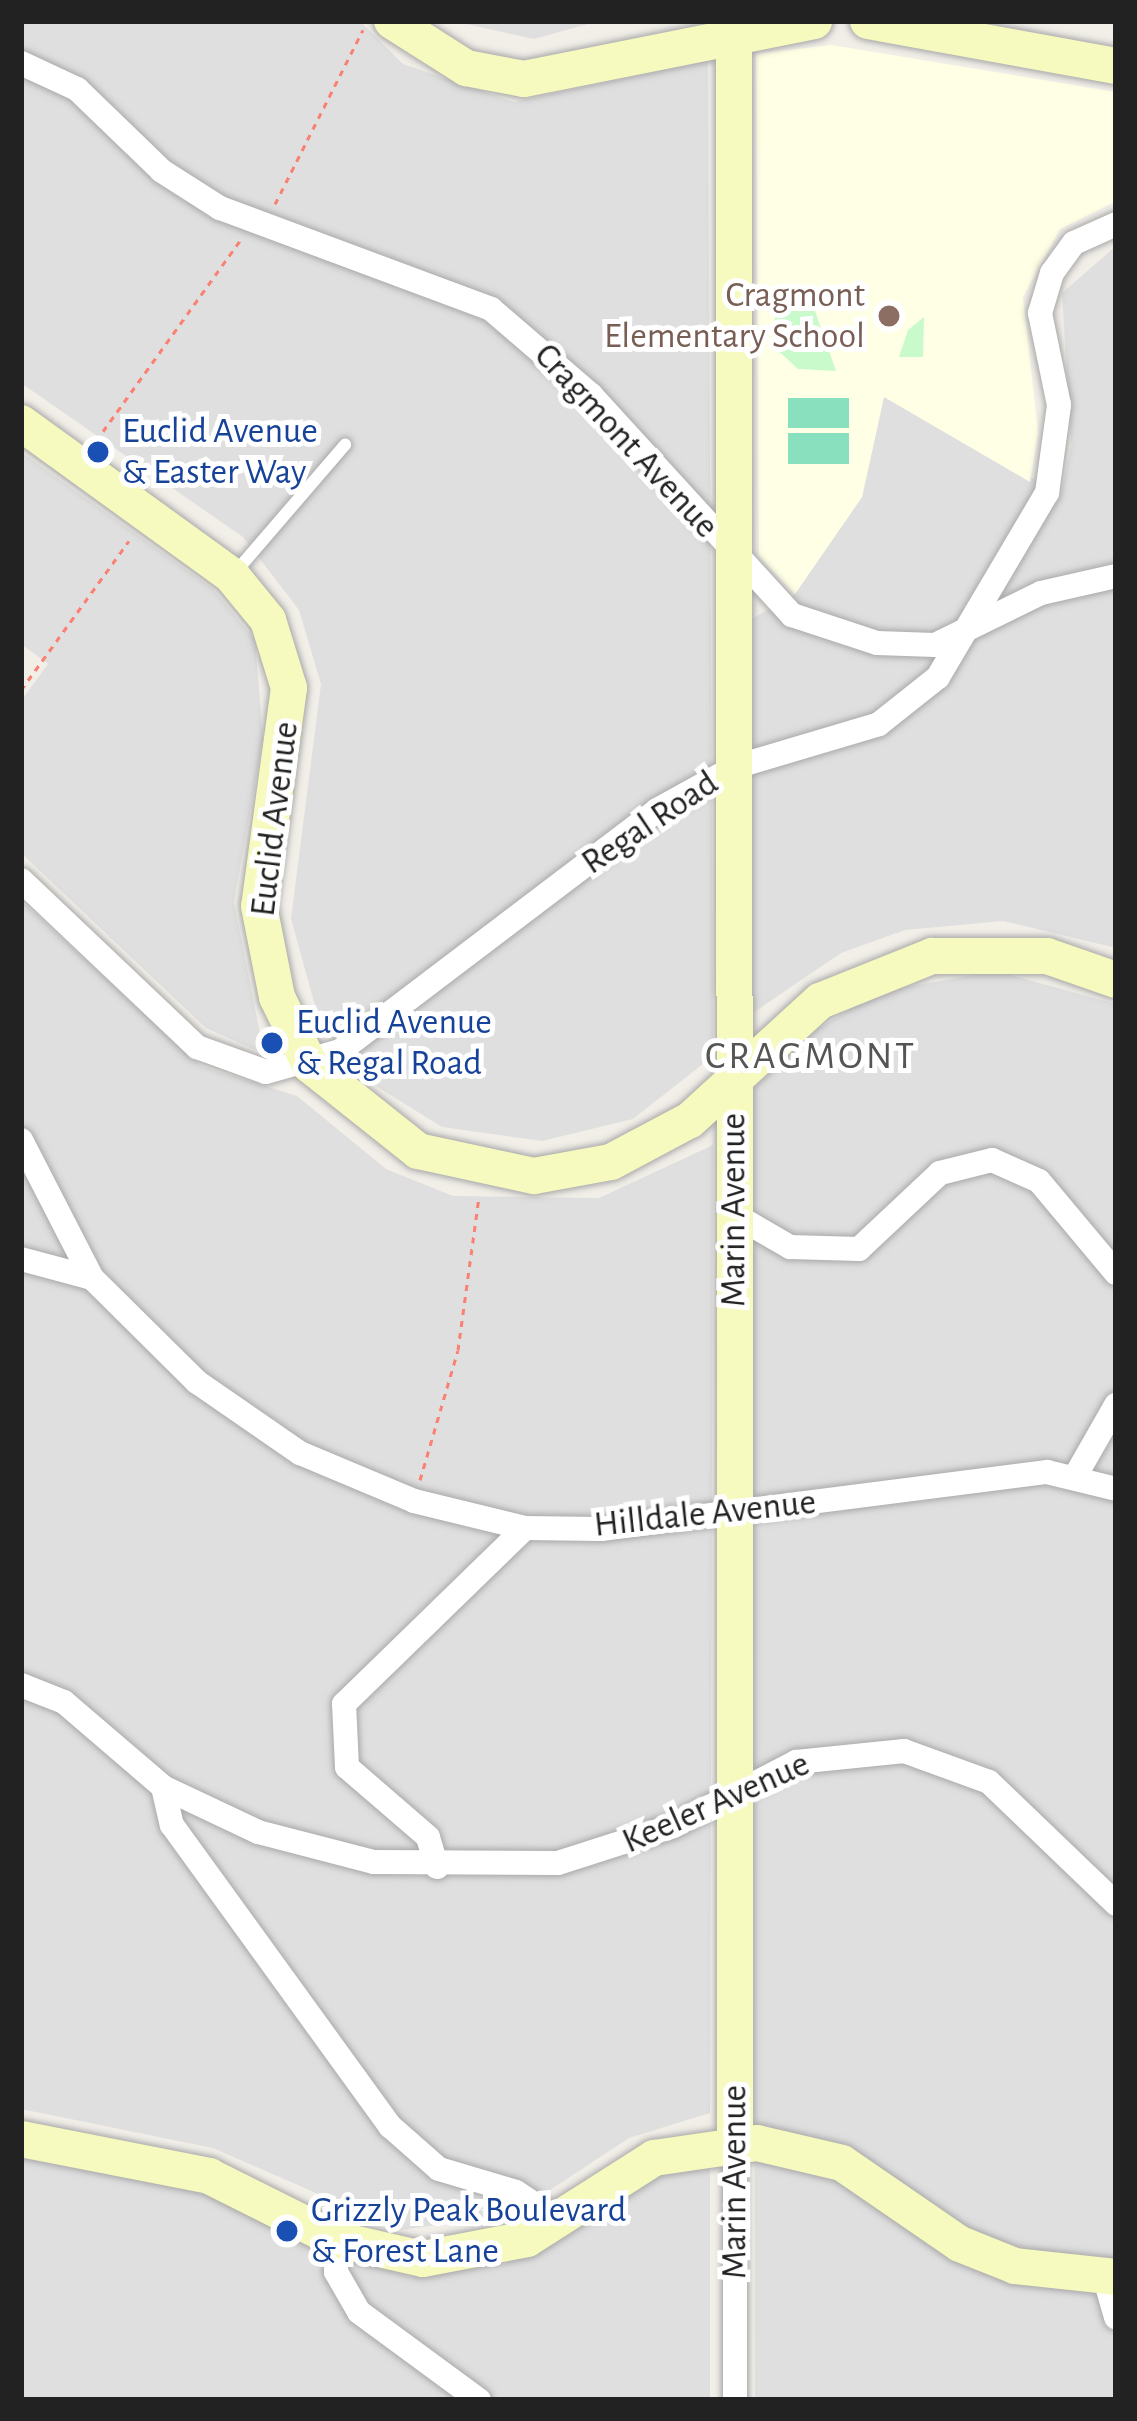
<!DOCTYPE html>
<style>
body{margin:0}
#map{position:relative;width:1137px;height:2421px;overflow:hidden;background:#f2efe9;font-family:"Alegreya Sans",sans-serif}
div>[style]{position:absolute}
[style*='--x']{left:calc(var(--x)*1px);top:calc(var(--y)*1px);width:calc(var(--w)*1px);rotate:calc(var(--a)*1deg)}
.residential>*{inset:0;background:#e0dfdf}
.education>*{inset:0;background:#ffffe5}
.park>*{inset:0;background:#c8facc}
.pitch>*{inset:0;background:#88e0be}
.path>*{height:3px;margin-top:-1.5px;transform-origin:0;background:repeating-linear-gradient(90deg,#fa8072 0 6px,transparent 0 12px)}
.roads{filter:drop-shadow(0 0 3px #a9a9a9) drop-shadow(0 0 3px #a9a9a9)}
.lane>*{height:12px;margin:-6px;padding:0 6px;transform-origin:6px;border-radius:6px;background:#fff}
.street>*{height:24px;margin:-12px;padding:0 12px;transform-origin:12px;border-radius:12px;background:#fff}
.secondary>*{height:36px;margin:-18px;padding:0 18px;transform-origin:18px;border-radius:18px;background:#f7fabf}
.dots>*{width:33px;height:33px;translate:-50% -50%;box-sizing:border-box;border:6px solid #fff;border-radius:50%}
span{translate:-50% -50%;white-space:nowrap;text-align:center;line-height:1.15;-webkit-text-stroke:10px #fff;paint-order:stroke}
.education-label{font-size:36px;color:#785e54}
.right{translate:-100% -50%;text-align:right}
.transit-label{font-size:36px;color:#164399}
.left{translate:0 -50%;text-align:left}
.street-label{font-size:36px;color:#222}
.neighbourhood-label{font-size:39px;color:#555;letter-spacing:3px}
.frame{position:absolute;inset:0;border:24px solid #222;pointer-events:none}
</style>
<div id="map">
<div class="residential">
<div style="clip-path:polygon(21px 21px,360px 21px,403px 64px,514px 102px,708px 61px,713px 1056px,633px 1119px,542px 1141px,442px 1127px,363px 1078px,319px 1020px,291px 919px,321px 684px,299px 610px,243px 537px,21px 383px)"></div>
<div style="clip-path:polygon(453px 21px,599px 21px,534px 39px)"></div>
<div style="clip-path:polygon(1116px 246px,1116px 948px,1003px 921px,905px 930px,841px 953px,750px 1015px,750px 620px,795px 594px,862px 497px,884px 396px,1061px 494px,1071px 445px,1062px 293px)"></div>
<div style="clip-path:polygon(21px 452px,213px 589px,255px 640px,263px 738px,234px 902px,264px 1054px,206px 1028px,21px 853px,21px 701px,48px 664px,21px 644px)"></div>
<div style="clip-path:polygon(21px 901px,201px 1066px,297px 1096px,386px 1169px,453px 1196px,599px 1198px,713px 1145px,710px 2113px,629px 2138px,514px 2214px,401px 2230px,213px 2148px,21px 2109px)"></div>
<div style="clip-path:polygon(996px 971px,1116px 1004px,1116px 2400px,755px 2400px,752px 1090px,806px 1036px,878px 992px)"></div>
<div style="clip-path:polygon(21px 2150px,182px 2182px,409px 2277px,505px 2264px,647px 2178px,710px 2162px,710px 2400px,21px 2400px)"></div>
</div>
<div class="education">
<div style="clip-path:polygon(831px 45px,1116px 92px,1116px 201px,1060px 229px,1023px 297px,1038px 432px,1030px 482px,884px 397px,862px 497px,795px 594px,759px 556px,756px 54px)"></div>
</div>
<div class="park">
<div style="clip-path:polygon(797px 299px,815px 311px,836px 371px,798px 369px,771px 344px,776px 313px)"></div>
<div style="clip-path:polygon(924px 317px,923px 357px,899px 357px,908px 330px)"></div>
</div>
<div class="pitch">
<div style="clip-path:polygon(788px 398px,849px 398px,849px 428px,788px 428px)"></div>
<div style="clip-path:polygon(788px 433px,849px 433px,849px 464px,788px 464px)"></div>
</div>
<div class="path">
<div style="--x:275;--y:204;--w:195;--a:-63.2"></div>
<div style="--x:96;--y:441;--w:249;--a:-54.3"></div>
<div style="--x:21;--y:690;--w:184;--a:-54.1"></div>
<div style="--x:420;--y:1480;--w:135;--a:-73.7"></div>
<div style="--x:458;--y:1350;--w:155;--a:-82.2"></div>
</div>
<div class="roads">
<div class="lane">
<div style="--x:233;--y:575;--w:172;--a:-49.3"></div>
</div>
<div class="street">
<div style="--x:21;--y:63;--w:62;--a:24.9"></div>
<div style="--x:77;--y:89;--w:118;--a:44"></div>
<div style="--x:162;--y:171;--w:69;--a:32.5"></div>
<div style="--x:220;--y:208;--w:289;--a:20.4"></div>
<div style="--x:491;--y:309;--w:132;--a:40.7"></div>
<div style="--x:591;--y:395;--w:298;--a:47.6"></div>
<div style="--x:792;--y:615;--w:89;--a:18.2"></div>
<div style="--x:877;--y:643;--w:58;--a:2"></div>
<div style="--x:935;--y:645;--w:118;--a:-26.1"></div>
<div style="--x:1041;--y:593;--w:77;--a:-12.8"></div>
<div style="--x:21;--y:880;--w:243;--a:43.5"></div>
<div style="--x:197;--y:1047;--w:73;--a:19.9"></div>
<div style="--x:266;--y:1072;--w:77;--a:-15.8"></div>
<div style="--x:340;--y:1051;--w:398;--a:-37.2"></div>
<div style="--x:657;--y:810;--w:89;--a:-28.9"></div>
<div style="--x:735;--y:767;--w:150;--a:-16.6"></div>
<div style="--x:879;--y:724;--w:75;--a:-38.5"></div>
<div style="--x:938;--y:677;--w:214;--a:-59.4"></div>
<div style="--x:1047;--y:493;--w:89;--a:-82.2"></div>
<div style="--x:1059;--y:405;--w:94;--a:-101.7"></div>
<div style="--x:1040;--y:313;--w:42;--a:-73.3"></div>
<div style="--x:1052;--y:273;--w:37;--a:-54"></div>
<div style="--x:1074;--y:243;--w:46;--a:-24.3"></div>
<div style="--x:21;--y:1140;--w:155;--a:62.8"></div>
<div style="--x:92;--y:1278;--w:148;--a:44.7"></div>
<div style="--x:197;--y:1382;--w:125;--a:34.6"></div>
<div style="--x:300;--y:1453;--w:124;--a:22.8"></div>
<div style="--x:414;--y:1501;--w:114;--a:13.7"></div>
<div style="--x:525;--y:1528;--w:76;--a:0.8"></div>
<div style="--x:601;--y:1529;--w:450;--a:-7.3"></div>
<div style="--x:1047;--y:1472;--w:71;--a:13.8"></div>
<div style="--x:733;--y:1214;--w:66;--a:30.1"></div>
<div style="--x:790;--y:1247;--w:69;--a:1.7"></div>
<div style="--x:859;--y:1249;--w:111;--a:-43.2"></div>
<div style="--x:940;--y:1173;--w:54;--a:-14"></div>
<div style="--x:992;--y:1160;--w:51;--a:24.1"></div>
<div style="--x:1039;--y:1181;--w:120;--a:50.1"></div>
<div style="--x:21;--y:1259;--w:73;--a:15"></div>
<div style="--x:1076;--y:1475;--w:81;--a:-60.3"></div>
<div style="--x:21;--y:1685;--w:46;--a:21.6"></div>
<div style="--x:64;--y:1702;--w:130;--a:40.6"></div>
<div style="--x:163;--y:1787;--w:105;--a:25.3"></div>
<div style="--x:258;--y:1832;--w:120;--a:14.5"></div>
<div style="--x:374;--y:1862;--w:184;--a:0.3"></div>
<div style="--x:558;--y:1863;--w:121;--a:-17.8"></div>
<div style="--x:673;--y:1826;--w:139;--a:-27.5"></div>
<div style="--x:796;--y:1762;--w:109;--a:-5.8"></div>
<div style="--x:904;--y:1751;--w:90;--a:20"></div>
<div style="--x:989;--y:1782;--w:176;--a:43.8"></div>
<div style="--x:163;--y:1787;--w:39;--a:77"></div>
<div style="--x:172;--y:1825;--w:372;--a:54.1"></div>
<div style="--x:390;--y:2126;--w:65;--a:41.3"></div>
<div style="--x:439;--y:2169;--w:80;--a:16.6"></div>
<div style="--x:516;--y:2192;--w:49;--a:33.4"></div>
<div style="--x:437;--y:1867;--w:31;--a:-107"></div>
<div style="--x:428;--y:1837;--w:107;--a:-139.2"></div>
<div style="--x:347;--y:1767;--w:63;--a:-92.7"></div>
<div style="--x:344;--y:1704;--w:252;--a:-44.2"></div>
<div style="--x:735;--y:2143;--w:257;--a:90"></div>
<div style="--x:335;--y:2239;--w:33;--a:88"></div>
<div style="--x:336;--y:2272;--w:46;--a:60.1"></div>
<div style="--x:359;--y:2312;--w:149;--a:36.3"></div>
<div style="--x:1105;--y:2279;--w:40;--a:74"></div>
</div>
<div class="secondary">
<div style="--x:392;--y:21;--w:88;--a:32.4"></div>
<div style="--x:466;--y:68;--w:59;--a:10.7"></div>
<div style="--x:524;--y:79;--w:296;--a:-11.3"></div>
<div style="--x:734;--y:21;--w:2122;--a:89.97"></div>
<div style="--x:868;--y:21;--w:252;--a:10.3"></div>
<div style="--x:21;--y:423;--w:261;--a:35.9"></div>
<div style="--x:232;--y:576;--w:57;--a:50.7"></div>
<div style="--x:268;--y:620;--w:71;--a:72.8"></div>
<div style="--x:289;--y:688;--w:220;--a:97.8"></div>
<div style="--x:259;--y:906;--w:93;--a:78.8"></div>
<div style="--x:277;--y:997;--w:76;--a:64.1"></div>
<div style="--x:310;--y:1065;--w:138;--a:38.5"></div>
<div style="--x:418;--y:1151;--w:119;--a:12.2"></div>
<div style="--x:534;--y:1176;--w:78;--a:-10.3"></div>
<div style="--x:611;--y:1162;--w:89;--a:-28"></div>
<div style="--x:690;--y:1120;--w:176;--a:-42.5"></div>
<div style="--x:820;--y:1001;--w:121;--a:-21.9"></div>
<div style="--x:932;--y:956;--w:115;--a:0"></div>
<div style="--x:1047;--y:956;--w:73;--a:19.2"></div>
<div style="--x:21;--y:2139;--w:192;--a:11.1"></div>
<div style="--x:209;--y:2176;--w:141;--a:26.6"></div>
<div style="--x:335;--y:2239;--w:90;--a:12.8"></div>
<div style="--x:423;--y:2259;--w:106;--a:-10.9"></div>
<div style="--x:527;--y:2239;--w:151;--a:-32.5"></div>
<div style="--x:654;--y:2158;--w:104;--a:-8.3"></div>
<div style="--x:757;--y:2143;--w:87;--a:13.2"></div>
<div style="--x:842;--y:2163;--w:143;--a:34.5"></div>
<div style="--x:960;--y:2244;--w:59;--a:21.8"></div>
<div style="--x:1015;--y:2266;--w:102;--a:6.2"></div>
</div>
</div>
<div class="dots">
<div style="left:889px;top:316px;background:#8d6e63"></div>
<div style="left:98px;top:452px;background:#1a4fb4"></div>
<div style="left:272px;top:1043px;background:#1a4fb4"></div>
<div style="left:287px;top:2231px;background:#1a4fb4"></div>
</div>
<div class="education-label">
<span class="right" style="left:865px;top:316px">Cragmont<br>Elementary School</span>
</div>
<div class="transit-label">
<span class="left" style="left:122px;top:452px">Euclid Avenue<br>&amp; Easter Way</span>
<span class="left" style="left:296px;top:1043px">Euclid Avenue<br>&amp; Regal Road</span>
<span class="left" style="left:311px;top:2231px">Grizzly Peak Boulevard<br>&amp; Forest Lane</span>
</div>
<div class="street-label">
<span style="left:626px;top:441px;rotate:47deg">Cragmont Avenue</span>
<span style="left:275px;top:819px;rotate:-83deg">Euclid Avenue</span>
<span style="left:650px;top:823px;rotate:-34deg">Regal Road</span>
<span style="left:734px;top:1210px;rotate:-90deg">Marin Avenue</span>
<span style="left:705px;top:1514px;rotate:-6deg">Hilldale Avenue</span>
<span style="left:716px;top:1803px;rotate:-24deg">Keeler Avenue</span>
<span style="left:735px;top:2182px;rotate:-90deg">Marin Avenue</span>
</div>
<div class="neighbourhood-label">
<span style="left:811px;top:1057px">CRAGMONT</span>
</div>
<div class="frame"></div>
</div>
